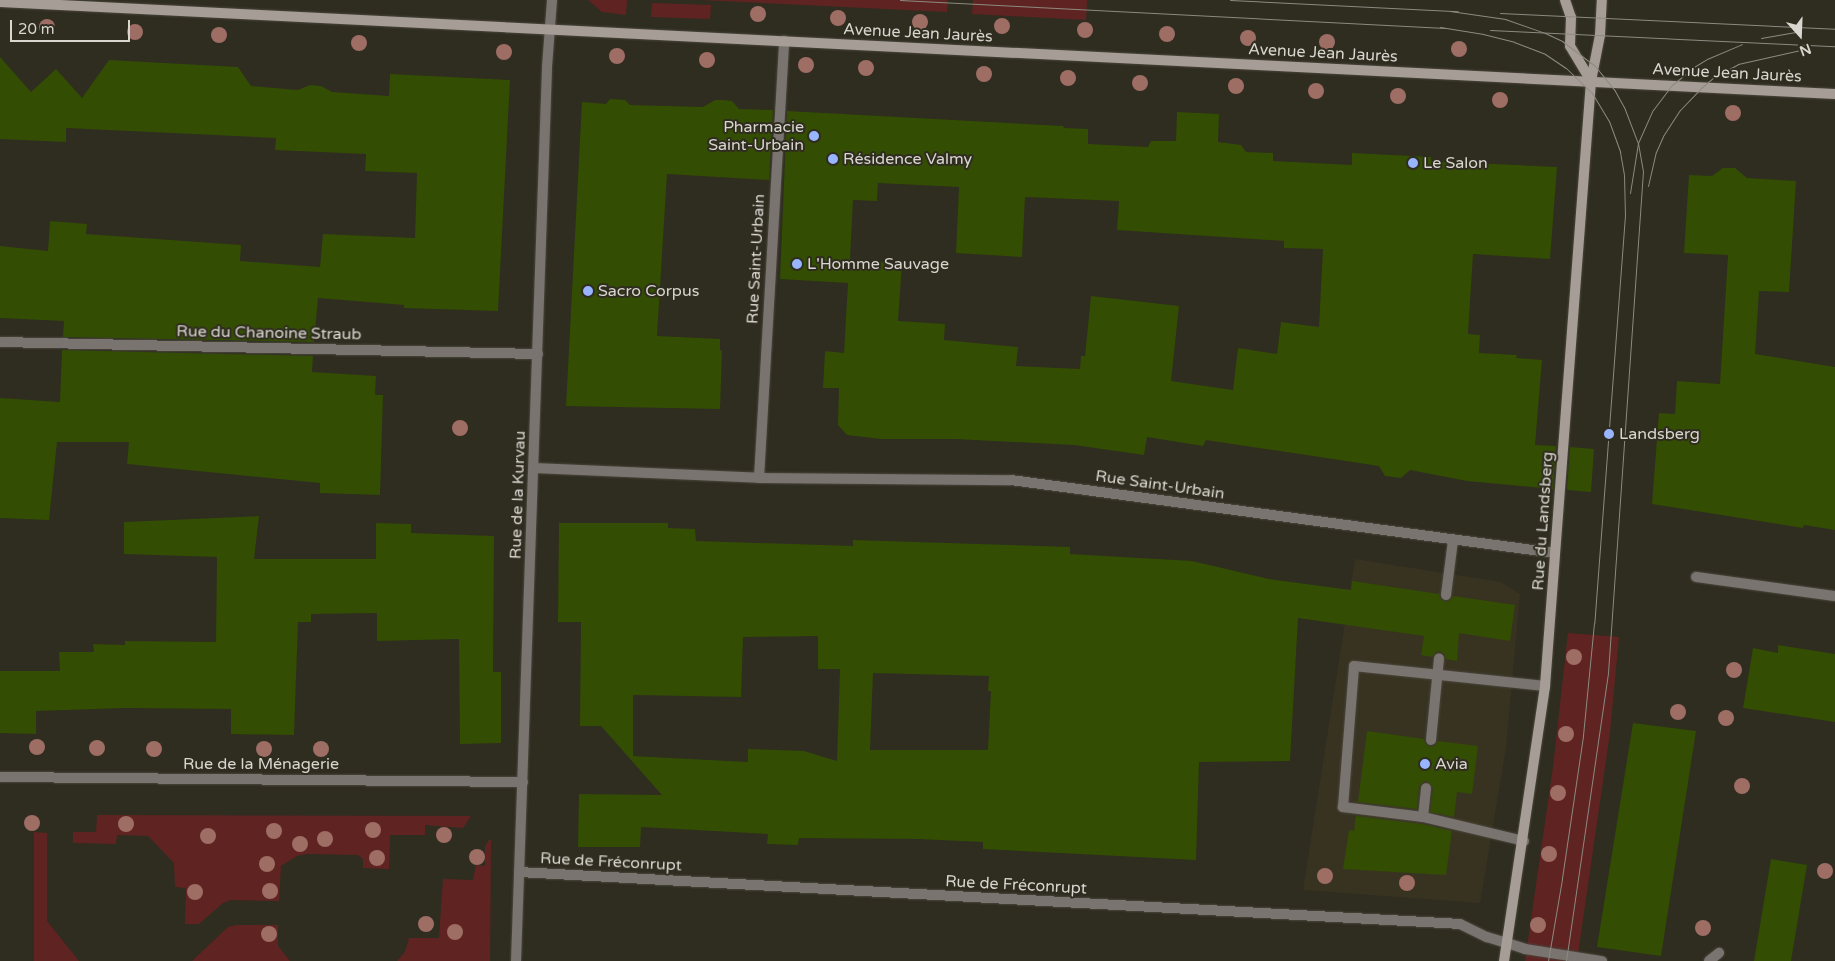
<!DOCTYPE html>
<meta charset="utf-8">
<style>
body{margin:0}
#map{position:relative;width:1835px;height:961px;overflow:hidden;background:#2f2c20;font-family:"Varela Round",sans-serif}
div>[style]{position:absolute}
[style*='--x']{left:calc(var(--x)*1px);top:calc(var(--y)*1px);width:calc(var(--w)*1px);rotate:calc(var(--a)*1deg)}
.built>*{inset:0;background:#383321}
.green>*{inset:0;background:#5f2422}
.building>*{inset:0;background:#334d03}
.roads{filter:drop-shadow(0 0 1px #4a473c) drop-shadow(0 0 1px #4a473c)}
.lane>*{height:10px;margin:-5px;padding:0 5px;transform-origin:5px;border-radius:5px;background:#7a7470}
.street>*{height:10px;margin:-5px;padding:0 5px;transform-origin:5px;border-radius:5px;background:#7a7470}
.secondary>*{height:10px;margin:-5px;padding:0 5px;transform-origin:5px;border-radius:5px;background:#a69d96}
.tram>*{height:1px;margin:-0.5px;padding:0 0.5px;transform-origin:0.5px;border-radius:0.5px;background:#8d8a81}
.trees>*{width:16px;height:16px;margin:-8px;border-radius:50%;background:#9e6d64}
.dots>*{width:14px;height:14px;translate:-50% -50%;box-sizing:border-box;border:2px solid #2f2c20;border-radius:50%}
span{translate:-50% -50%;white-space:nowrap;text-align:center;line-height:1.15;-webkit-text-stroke:4px #2f2c20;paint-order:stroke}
.street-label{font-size:16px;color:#d8d6cf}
.poi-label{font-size:16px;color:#d8d6cf}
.right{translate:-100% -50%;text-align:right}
.left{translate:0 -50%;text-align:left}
.north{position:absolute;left:1775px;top:10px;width:50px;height:50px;-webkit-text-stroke:4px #2f2c20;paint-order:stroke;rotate:160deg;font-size:14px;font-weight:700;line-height:20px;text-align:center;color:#d8d6cf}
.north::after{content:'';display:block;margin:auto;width:18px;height:22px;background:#d8d6cf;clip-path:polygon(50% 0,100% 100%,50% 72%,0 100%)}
.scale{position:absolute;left:10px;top:20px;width:120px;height:22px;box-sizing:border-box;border:2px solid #d8d6cf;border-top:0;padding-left:6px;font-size:15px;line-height:18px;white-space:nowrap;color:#d8d6cf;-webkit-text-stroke:4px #2f2c20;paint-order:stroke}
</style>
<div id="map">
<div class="built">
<div style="clip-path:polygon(1355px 559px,1501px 582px,1520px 594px,1506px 748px,1480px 903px,1303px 890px)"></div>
</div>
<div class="green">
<div style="clip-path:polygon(588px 0,627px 0,626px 15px,602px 12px)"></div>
<div style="clip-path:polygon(700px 0,947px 0,948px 3px,947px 12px)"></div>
<div style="clip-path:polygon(973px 0,1087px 0,1086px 20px,972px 14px)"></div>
<div style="clip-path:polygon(652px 3px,711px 5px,710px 19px,651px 17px)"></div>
<div style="clip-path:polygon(1568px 633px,1619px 637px,1610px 733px,1577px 961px,1525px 961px,1553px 767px)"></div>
<div style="clip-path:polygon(97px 815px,471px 816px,463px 828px,425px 825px,425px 835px,390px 835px,389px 869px,363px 868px,363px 859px,358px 855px,307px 854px,297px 856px,281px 866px,279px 901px,231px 900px,223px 903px,199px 924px,185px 924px,186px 888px,175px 887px,174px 863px,148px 836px,117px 835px,116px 844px,73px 843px,73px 832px,96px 832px)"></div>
<div style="clip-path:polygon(34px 832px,47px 833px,47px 921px,79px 961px,34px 961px)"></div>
<div style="clip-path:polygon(489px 840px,491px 840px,490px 961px,397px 961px,405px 952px,409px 938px,439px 938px,443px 879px,473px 880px,476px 865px,485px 866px,485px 846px)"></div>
<div style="clip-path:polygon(236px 925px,278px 925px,278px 946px,290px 961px,192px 961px,228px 927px)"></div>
</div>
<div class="building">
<div style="clip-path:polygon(0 57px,31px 92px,56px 69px,82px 98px,109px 60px,238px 67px,251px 86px,298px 90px,310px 85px,321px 86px,332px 92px,389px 96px,390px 74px,510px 80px,498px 311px,404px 308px,404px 305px,318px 298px,314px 342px,63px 337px,64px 321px,0 318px,0 246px,48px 251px,50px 221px,87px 224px,86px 234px,241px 245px,240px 261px,320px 267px,323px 234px,415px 238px,417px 173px,365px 171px,366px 154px,275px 150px,276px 138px,66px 128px,66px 142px,0 139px)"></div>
<div style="clip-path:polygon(610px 99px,625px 100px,630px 105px,703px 107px,715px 100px,723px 100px,732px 101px,739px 109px,773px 110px,769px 180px,667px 174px,657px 336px,720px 339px,720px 350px,722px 351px,720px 409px,566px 406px,582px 102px,606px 104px)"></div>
<div style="clip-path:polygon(evenodd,787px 111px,1063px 126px,1064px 128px,1088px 129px,1088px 144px,1148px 147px,1151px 141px,1176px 141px,1177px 112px,1219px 114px,1218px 142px,1241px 145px,1246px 152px,1273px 153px,1273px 161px,1352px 165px,1352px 153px,1431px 157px,1431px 161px,1557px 167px,1550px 259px,1473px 254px,1468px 334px,1480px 335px,1479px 353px,1517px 355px,1516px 358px,1542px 360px,1535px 445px,1556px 446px,1553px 489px,1467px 481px,1410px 470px,1401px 478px,1385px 476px,1379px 466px,1206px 440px,1203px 446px,1147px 437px,1144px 455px,1074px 445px,955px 439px,881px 439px,847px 435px,838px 425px,839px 388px,823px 388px,825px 351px,844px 353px,848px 283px,780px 279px,787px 111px,878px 183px,959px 187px,956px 253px,1022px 257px,1025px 197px,1119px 201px,1117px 230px,1284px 241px,1284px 248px,1323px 249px,1319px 327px,1281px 322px,1277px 354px,1238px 348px,1233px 390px,1171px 381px,1179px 306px,1091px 296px,1085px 356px,1081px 356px,1080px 369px,1016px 366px,1018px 347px,944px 340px,945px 324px,898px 321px,902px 263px,850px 260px,853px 200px,877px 201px,878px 183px)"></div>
<div style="clip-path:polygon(1723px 168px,1735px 168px,1747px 178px,1796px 181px,1789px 292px,1759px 291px,1755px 354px,1835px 367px,1835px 530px,1804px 525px,1803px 528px,1652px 504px,1659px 413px,1675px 414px,1677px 381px,1720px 384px,1728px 255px,1684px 253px,1689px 175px,1712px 176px)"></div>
<div style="clip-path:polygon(62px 350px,313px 356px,312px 372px,376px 376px,375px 395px,383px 395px,380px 495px,320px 493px,320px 483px,127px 464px,129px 442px,57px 442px,49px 520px,0 518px,0 398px,60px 402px)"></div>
<div style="clip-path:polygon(1570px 447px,1594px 449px,1591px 492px,1567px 490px)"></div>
<div style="clip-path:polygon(259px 516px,254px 559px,376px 559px,376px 523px,411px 524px,411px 533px,494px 536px,493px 672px,501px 672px,501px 743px,460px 744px,459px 639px,377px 641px,377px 613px,311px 614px,311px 622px,298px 622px,294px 735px,231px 734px,231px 709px,125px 708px,36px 711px,36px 734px,0 733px,0 671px,60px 671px,59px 652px,94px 652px,93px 644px,125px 645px,125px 641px,216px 642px,217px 557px,124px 554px,124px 522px)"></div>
<div style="clip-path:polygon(evenodd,559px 523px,668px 523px,668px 528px,695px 529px,696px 541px,853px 546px,853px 540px,1070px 547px,1070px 554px,1192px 561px,1269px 579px,1351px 590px,1352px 581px,1439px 594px,1440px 598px,1445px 602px,1449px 601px,1453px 596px,1515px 605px,1510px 641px,1459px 633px,1457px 661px,1446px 659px,1445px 655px,1440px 651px,1436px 652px,1432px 657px,1421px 655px,1424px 636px,1298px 618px,1290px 761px,1199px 762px,1196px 860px,983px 849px,983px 842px,919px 839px,799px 838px,798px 845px,767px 844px,768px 834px,641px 827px,640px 847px,578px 847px,579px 794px,662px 795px,601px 726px,580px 726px,581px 622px,558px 622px,559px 523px,818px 636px,818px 669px,840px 669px,837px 761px,804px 751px,748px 749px,748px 762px,633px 756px,633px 695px,741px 697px,743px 637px,818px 636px,559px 523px,873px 673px,989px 676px,988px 691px,991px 691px,988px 750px,870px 750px,873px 673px)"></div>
<div style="clip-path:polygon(1778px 645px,1835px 654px,1835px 722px,1743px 708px,1753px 648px,1778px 653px)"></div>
<div style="clip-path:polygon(1633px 723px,1696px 731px,1661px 956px,1597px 947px)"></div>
<div style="clip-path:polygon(1367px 731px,1424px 739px,1425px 743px,1430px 747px,1434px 746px,1438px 741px,1478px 746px,1472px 794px,1457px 792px,1454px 817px,1430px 812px,1433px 788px,1427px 781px,1423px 782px,1419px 787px,1417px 809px,1358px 802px)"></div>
<div style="clip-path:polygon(1356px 816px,1422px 824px,1452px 831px,1446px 875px,1343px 869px,1349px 830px,1354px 831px)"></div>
<div style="clip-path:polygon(1771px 859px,1807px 865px,1791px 961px,1754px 961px)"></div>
</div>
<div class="roads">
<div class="lane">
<div style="--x:759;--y:478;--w:438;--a:-86.7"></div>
<div style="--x:1446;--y:595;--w:55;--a:-82.7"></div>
<div style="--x:1431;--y:740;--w:82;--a:-84.4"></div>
<div style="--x:1423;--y:817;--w:29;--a:-84"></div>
<div style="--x:1524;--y:841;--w:104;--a:-166.6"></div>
<div style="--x:1423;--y:817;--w:81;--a:-172.9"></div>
<div style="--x:1343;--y:807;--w:141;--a:-85.5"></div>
<div style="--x:1354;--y:666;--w:192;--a:6"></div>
<div style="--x:1507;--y:943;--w:19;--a:18"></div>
<div style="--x:1525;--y:949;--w:78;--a:8.9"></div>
<div style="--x:1709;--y:961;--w:13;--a:-39"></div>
</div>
<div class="street">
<div style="--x:0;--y:342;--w:538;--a:1.28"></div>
<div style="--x:534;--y:468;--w:225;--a:2.5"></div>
<div style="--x:759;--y:478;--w:252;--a:0.5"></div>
<div style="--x:1011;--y:480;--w:549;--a:7.64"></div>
<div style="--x:1696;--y:577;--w:140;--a:7.8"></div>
<div style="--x:0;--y:777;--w:523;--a:0.55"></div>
<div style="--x:519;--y:872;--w:942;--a:3.16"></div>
<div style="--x:1460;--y:924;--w:30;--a:26"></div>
<div style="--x:1487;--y:937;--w:21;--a:17"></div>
<div style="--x:516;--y:961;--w:895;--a:-88.01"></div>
<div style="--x:547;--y:67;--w:67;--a:-85.7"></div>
</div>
<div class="secondary">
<div style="--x:1565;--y:0;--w:18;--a:71"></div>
<div style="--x:1571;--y:17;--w:29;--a:92"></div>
<div style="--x:1570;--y:46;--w:41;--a:59"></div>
<div style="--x:0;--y:2;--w:1837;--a:2.87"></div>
<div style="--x:1504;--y:961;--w:278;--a:-81.5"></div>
<div style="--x:1545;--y:686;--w:607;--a:-85.65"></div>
<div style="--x:1591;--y:81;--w:47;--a:-78.9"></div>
<div style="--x:1600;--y:35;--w:35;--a:-87"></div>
</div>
</div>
<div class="tram">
<div style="--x:900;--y:0;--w:546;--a:2.94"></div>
<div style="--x:1230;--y:0;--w:228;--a:2.8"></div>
<div style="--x:1450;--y:11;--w:56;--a:8.3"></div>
<div style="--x:1505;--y:19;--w:42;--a:19.3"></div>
<div style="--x:1545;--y:33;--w:19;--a:25"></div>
<div style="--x:1562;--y:41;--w:41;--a:37.1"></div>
<div style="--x:1595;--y:66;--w:32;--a:51"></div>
<div style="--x:1615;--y:91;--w:18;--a:61"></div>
<div style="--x:1624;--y:107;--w:39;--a:69"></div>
<div style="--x:1638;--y:143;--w:28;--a:80"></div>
<div style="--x:1643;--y:171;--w:503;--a:93.99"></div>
<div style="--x:1608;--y:673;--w:291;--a:98.3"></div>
<div style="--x:1500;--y:13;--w:335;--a:2.7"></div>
<div style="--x:1440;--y:27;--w:44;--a:9.2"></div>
<div style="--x:1483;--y:34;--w:32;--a:14"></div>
<div style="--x:1514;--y:42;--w:33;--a:21"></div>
<div style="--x:1545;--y:54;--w:25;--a:34"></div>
<div style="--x:1566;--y:68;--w:36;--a:44"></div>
<div style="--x:1592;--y:93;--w:33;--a:59"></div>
<div style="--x:1609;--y:121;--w:33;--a:70"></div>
<div style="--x:1620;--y:152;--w:23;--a:80"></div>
<div style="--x:1624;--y:175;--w:40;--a:88.6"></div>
<div style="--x:1625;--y:215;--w:409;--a:94.3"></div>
<div style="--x:1594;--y:623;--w:114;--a:95.6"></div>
<div style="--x:1583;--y:736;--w:145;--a:98.4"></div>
<div style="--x:1562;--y:879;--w:83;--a:99.7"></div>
<div style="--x:1490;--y:30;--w:345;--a:2.7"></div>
<div style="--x:1761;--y:38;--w:35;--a:-10"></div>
<div style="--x:1648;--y:186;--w:35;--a:-77"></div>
<div style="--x:1656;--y:152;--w:17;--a:-66"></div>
<div style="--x:1663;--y:136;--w:31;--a:-57"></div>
<div style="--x:1680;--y:110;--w:30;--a:-46"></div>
<div style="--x:1701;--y:88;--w:16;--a:-40"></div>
<div style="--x:1713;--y:78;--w:29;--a:-29"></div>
<div style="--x:1738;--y:64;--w:64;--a:-12.7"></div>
<div style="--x:1630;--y:193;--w:51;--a:-80.9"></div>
<div style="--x:1638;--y:143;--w:36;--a:-66"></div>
<div style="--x:1653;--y:110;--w:31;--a:-53"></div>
<div style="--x:1672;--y:85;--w:28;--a:-39"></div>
<div style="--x:1694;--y:67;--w:15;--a:-32"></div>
<div style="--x:1707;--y:59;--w:38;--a:-23"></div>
</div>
<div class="trees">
<div style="left:758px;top:14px"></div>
<div style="left:838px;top:18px"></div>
<div style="left:920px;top:22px"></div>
<div style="left:1002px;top:26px"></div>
<div style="left:47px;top:27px"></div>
<div style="left:1085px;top:30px"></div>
<div style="left:135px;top:32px"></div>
<div style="left:1167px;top:34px"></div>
<div style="left:219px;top:35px"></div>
<div style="left:1248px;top:38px"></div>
<div style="left:1327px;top:42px"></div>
<div style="left:359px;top:43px"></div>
<div style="left:1459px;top:49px"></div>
<div style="left:504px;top:52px"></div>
<div style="left:617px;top:56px"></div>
<div style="left:707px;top:60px"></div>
<div style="left:806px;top:65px"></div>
<div style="left:866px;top:68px"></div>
<div style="left:984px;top:74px"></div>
<div style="left:1068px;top:78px"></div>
<div style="left:1140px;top:83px"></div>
<div style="left:1236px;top:86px"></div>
<div style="left:1316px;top:91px"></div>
<div style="left:1398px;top:96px"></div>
<div style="left:1500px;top:100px"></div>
<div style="left:1733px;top:113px"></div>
<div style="left:460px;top:428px"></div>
<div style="left:1574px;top:657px"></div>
<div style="left:1734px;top:670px"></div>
<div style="left:1678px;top:712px"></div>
<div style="left:1726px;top:718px"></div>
<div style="left:1566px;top:734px"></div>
<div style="left:37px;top:747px"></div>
<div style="left:97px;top:748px"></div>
<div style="left:154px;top:749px"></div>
<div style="left:264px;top:749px"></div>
<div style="left:321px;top:749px"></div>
<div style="left:1742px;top:786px"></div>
<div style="left:1558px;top:793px"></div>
<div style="left:32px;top:823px"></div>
<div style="left:126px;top:824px"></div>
<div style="left:373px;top:830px"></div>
<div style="left:274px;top:831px"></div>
<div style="left:444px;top:835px"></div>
<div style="left:208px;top:836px"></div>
<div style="left:325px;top:839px"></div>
<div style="left:300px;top:844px"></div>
<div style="left:1549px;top:854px"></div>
<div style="left:477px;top:857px"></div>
<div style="left:377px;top:858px"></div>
<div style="left:267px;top:864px"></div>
<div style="left:1825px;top:871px"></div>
<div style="left:1325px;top:876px"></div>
<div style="left:1407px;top:883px"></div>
<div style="left:270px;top:891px"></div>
<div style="left:195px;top:892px"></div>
<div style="left:426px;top:924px"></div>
<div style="left:1538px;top:925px"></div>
<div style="left:1703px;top:928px"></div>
<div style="left:455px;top:932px"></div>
<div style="left:269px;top:934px"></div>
</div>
<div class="dots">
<div style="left:814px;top:136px;background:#98b5fd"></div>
<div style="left:833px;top:159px;background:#98b5fd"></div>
<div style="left:1413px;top:163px;background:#98b5fd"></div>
<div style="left:797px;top:264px;background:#98b5fd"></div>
<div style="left:588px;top:291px;background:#98b5fd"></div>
<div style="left:1609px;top:434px;background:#98b5fd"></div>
<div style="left:1425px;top:764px;background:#98b5fd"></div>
</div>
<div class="street-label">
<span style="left:918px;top:33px;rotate:3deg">Avenue Jean Jaurès</span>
<span style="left:1323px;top:53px;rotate:3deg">Avenue Jean Jaurès</span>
<span style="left:1727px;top:73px;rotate:3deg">Avenue Jean Jaurès</span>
<span style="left:756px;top:259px;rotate:-87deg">Rue Saint-Urbain</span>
<span style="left:269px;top:333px;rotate:1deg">Rue du Chanoine Straub</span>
<span style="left:1160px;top:485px;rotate:8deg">Rue Saint-Urbain</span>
<span style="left:518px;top:495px;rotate:-88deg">Rue de la Kurvau</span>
<span style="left:1543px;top:521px;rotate:-86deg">Rue du Landsberg</span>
<span style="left:261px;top:764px">Rue de la Ménagerie</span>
<span style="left:611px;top:862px;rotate:3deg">Rue de Fréconrupt</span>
<span style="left:1016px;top:885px;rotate:3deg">Rue de Fréconrupt</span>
</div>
<div class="poi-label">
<span class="right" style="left:804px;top:136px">Pharmacie<br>Saint-Urbain</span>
<span class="left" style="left:843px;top:159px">Résidence Valmy</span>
<span class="left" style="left:1423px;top:163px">Le Salon</span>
<span class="left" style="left:807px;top:264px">L'Homme Sauvage</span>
<span class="left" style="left:598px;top:291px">Sacro Corpus</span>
<span class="left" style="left:1619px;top:434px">Landsberg</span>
<span class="left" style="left:1435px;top:764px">Avia</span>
</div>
<div class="north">N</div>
<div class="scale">20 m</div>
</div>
